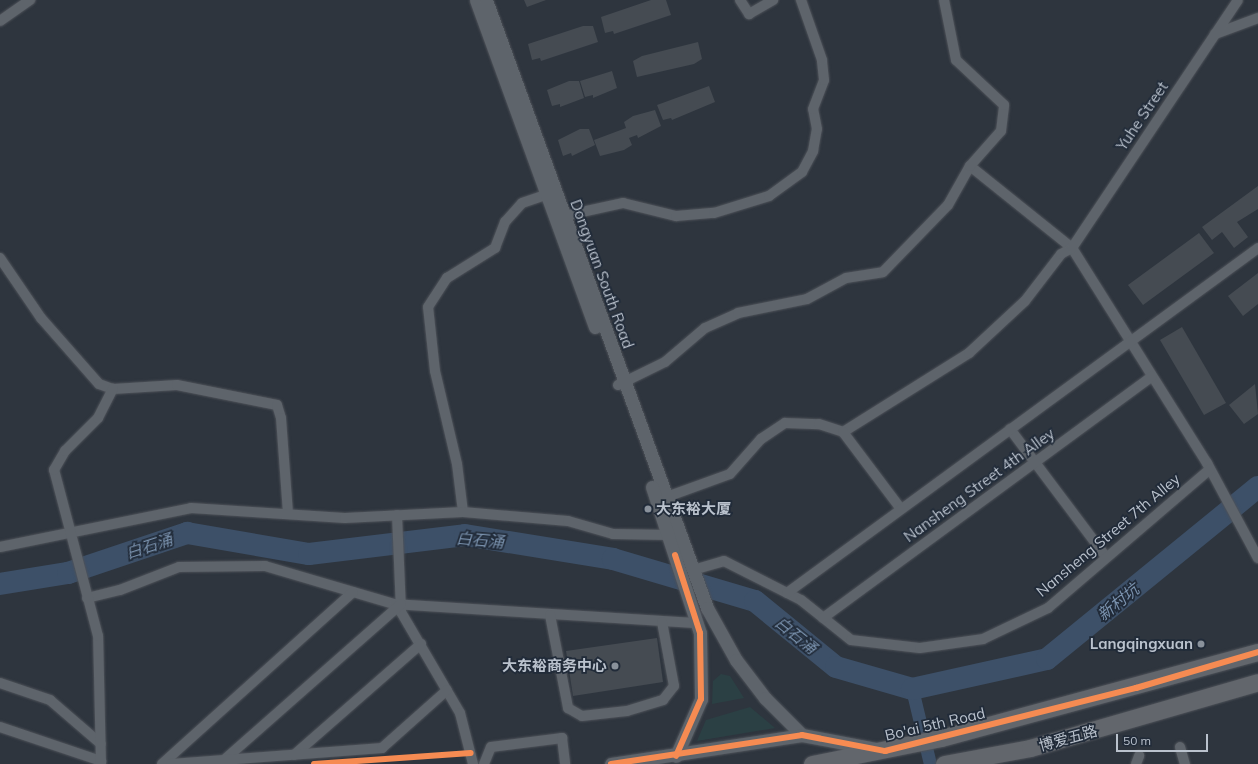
<!DOCTYPE html>
<meta charset="utf-8">
<style>
body{margin:0}
#map{position:relative;width:1258px;height:764px;overflow:hidden;background:#2e353e;font-family:Mulish,"Noto Sans SC",sans-serif}
div>[style]{position:absolute}
[style*='--x']{left:calc(var(--x)*1px);top:calc(var(--y)*1px);width:calc(var(--w)*1px);rotate:calc(var(--a)*1deg)}
.green>*{inset:0;background:#2b4044}
.canal>*{height:13px;margin:-6.5px;padding:0 6.5px;transform-origin:6.5px;border-radius:6.5px;background:#3d5068}
.river>*{height:22px;margin:-11px;padding:0 11px;transform-origin:11px;border-radius:11px;background:#3d5068}
.building>*{inset:0;background:#454b52}
.roads{filter:drop-shadow(0 0 1px #4d5158) drop-shadow(0 0 1px #4d5158)}
.minor>*{height:10px;margin:-5px;padding:0 5px;transform-origin:5px;border-radius:5px;background:#5e646b}
.tertiary>*{height:13px;margin:-6.5px;padding:0 6.5px;transform-origin:6.5px;border-radius:6.5px;background:#5e646b}
.trunk>*{height:17px;margin:-8.5px;padding:0 8.5px;transform-origin:8.5px;border-radius:8.5px;background:#62666c}
.cycleway>*{height:6px;margin:-3px;padding:0 3px;transform-origin:3px;border-radius:3px;background:#f68b52}
.dots>*{width:11px;height:11px;translate:-50% -50%;box-sizing:border-box;border:2px solid #212b39;border-radius:50%}
span{translate:-50% -50%;white-space:nowrap;text-align:center;line-height:1.15;-webkit-text-stroke:3.5px #212b39;paint-order:stroke}
.street-label{font-size:15px;color:#bac2cd}
.poi-label{font-size:15px;color:#bac2cd;font-weight:700}
.left{translate:0 -50%;text-align:left}
.right{translate:-100% -50%;text-align:right}
.water-label{font-size:16px;color:#7b93af;font-style:italic}
.scale{position:absolute;left:1116px;top:734px;width:92px;height:18px;box-sizing:border-box;border:2px solid #bac2cd;border-top:0;padding-left:5px;font-size:12px;line-height:14px;white-space:nowrap;color:#bac2cd;-webkit-text-stroke:3px #212b39;paint-order:stroke}
</style>
<div id="map">
<div class="green">
<div style="clip-path:polygon(721px 674px,730px 676px,744px 698px,712px 704px,713px 681px)"></div>
<div style="clip-path:polygon(750px 707px,775px 728px,697px 741px,706px 720px)"></div>
</div>
<div class="canal">
<div style="--x:912;--y:689;--w:77;--a:76.5"></div>
</div>
<div class="river">
<div style="--x:0;--y:584;--w:69;--a:-9.2"></div>
<div style="--x:68;--y:573;--w:126;--a:-18.6"></div>
<div style="--x:187;--y:533;--w:124;--a:9.8"></div>
<div style="--x:309;--y:554;--w:157;--a:-6.9"></div>
<div style="--x:465;--y:535;--w:150;--a:9.2"></div>
<div style="--x:613;--y:559;--w:148;--a:16.5"></div>
<div style="--x:755;--y:601;--w:104;--a:39.2"></div>
<div style="--x:836;--y:667;--w:79;--a:16.1"></div>
<div style="--x:912;--y:689;--w:138;--a:-12.5"></div>
<div style="--x:1047;--y:659;--w:272;--a:-39.2"></div>
</div>
<div class="building">
<div style="clip-path:polygon(524px 0,546px 0,527px 7px)"></div>
<div style="clip-path:polygon(651px 0,666px 0,671px 15px,614px 34px,613px 31px,605px 33px,601px 17px)"></div>
<div style="clip-path:polygon(583px 26px,593px 26px,598px 42px,541px 61px,540px 58px,532px 60px,528px 44px)"></div>
<div style="clip-path:polygon(698px 42px,702px 59px,694px 64px,637px 77px,633px 61px,642px 56px)"></div>
<div style="clip-path:polygon(612px 71px,617px 88px,593px 98px,593px 95px,585px 97px,580px 81px)"></div>
<div style="clip-path:polygon(569px 81px,579px 81px,584px 98px,560px 107px,560px 104px,552px 106px,547px 90px)"></div>
<div style="clip-path:polygon(709px 86px,715px 102px,672px 120px,671px 118px,663px 120px,657px 105px)"></div>
<div style="clip-path:polygon(655px 110px,661px 126px,638px 138px,637px 135px,629px 138px,632px 145px,624px 150px,600px 156px,594px 140px,626px 128px,624px 122px,633px 116px)"></div>
<div style="clip-path:polygon(580px 129px,589px 129px,595px 145px,572px 156px,571px 153px,563px 156px,558px 140px)"></div>
<div style="clip-path:polygon(1258px 186px,1258px 209px,1237px 222px,1248px 237px,1234px 248px,1222px 232px,1212px 240px,1202px 227px)"></div>
<div style="clip-path:polygon(1199px 233px,1214px 253px,1143px 305px,1128px 285px)"></div>
<div style="clip-path:polygon(1258px 273px,1258px 304px,1243px 316px,1228px 296px)"></div>
<div style="clip-path:polygon(1182px 327px,1226px 403px,1204px 415px,1160px 340px)"></div>
<div style="clip-path:polygon(1255px 384px,1258px 414px,1244px 424px,1229px 405px)"></div>
<div style="clip-path:polygon(657px 638px,663px 682px,573px 696px,566px 651px)"></div>
</div>
<div class="roads">
<div class="minor">
<div style="--x:740;--y:0;--w:17;--a:57"></div>
<div style="--x:749;--y:14;--w:28;--a:-30"></div>
<div style="--x:0;--y:21;--w:37;--a:-35"></div>
<div style="--x:1215;--y:34;--w:46;--a:-20.4"></div>
<div style="--x:970;--y:166;--w:131;--a:38.8"></div>
<div style="--x:1072;--y:248;--w:254;--a:57.9"></div>
<div style="--x:1207;--y:463;--w:108;--a:61.8"></div>
<div style="--x:559;--y:217;--w:66;--a:-12.3"></div>
<div style="--x:623;--y:203;--w:55;--a:13.8"></div>
<div style="--x:676;--y:216;--w:38;--a:-5"></div>
<div style="--x:714;--y:213;--w:58;--a:-17.2"></div>
<div style="--x:769;--y:196;--w:41;--a:-36"></div>
<div style="--x:802;--y:172;--w:24;--a:-62"></div>
<div style="--x:813;--y:151;--w:22;--a:-80"></div>
<div style="--x:817;--y:129;--w:20;--a:-101"></div>
<div style="--x:813;--y:109;--w:31;--a:-69"></div>
<div style="--x:824;--y:80;--w:20;--a:-96"></div>
<div style="--x:822;--y:60;--w:64;--a:-109.3"></div>
<div style="--x:0;--y:258;--w:73;--a:55.7"></div>
<div style="--x:41;--y:318;--w:88;--a:48.7"></div>
<div style="--x:99;--y:384;--w:15;--a:20"></div>
<div style="--x:113;--y:389;--w:64;--a:-3.6"></div>
<div style="--x:177;--y:385;--w:102;--a:11.3"></div>
<div style="--x:277;--y:405;--w:14;--a:73"></div>
<div style="--x:281;--y:418;--w:96;--a:85.8"></div>
<div style="--x:618;--y:385;--w:52;--a:-26.1"></div>
<div style="--x:665;--y:362;--w:52;--a:-40.4"></div>
<div style="--x:705;--y:328;--w:36;--a:-24"></div>
<div style="--x:738;--y:313;--w:70;--a:-11.5"></div>
<div style="--x:807;--y:299;--w:44;--a:-28.3"></div>
<div style="--x:846;--y:278;--w:37;--a:-9"></div>
<div style="--x:883;--y:272;--w:93;--a:-45.9"></div>
<div style="--x:948;--y:205;--w:45;--a:-60.6"></div>
<div style="--x:970;--y:166;--w:47;--a:-48.5"></div>
<div style="--x:1001;--y:131;--w:26;--a:-83"></div>
<div style="--x:1004;--y:105;--w:66;--a:-136.8"></div>
<div style="--x:956;--y:60;--w:61;--a:-101.3"></div>
<div style="--x:1010;--y:429;--w:160;--a:53.1"></div>
<div style="--x:843;--y:432;--w:149;--a:-32.1"></div>
<div style="--x:969;--y:353;--w:76;--a:-42.9"></div>
<div style="--x:1025;--y:301;--w:59;--a:-52.5"></div>
<div style="--x:1061;--y:254;--w:13;--a:-29"></div>
<div style="--x:1072;--y:248;--w:298;--a:-56.2"></div>
<div style="--x:661;--y:499;--w:73;--a:-19.9"></div>
<div style="--x:730;--y:474;--w:47;--a:-48.5"></div>
<div style="--x:761;--y:439;--w:29;--a:-34"></div>
<div style="--x:785;--y:423;--w:34;--a:2"></div>
<div style="--x:819;--y:424;--w:25;--a:18"></div>
<div style="--x:843;--y:432;--w:96;--a:53"></div>
<div style="--x:463;--y:512;--w:48;--a:-97.1"></div>
<div style="--x:457;--y:464;--w:96;--a:-103.3"></div>
<div style="--x:435;--y:371;--w:64;--a:-96.2"></div>
<div style="--x:428;--y:307;--w:35;--a:-57"></div>
<div style="--x:447;--y:278;--w:57;--a:-32"></div>
<div style="--x:495;--y:248;--w:28;--a:-69"></div>
<div style="--x:505;--y:222;--w:25;--a:-48"></div>
<div style="--x:522;--y:203;--w:24;--a:-19"></div>
<div style="--x:397;--y:515;--w:97;--a:87.6"></div>
<div style="--x:401;--y:612;--w:117;--a:59.7"></div>
<div style="--x:460;--y:713;--w:53;--a:75.7"></div>
<div style="--x:0;--y:547;--w:195;--a:-11.5"></div>
<div style="--x:191;--y:508;--w:154;--a:3.7"></div>
<div style="--x:345;--y:518;--w:118;--a:-2.9"></div>
<div style="--x:463;--y:512;--w:105;--a:4.9"></div>
<div style="--x:568;--y:521;--w:47;--a:16.1"></div>
<div style="--x:613;--y:534;--w:56;--a:1"></div>
<div style="--x:693;--y:570;--w:32;--a:-16"></div>
<div style="--x:724;--y:561;--w:86;--a:26.9"></div>
<div style="--x:801;--y:600;--w:64;--a:38.7"></div>
<div style="--x:851;--y:640;--w:69;--a:6.6"></div>
<div style="--x:920;--y:648;--w:64;--a:-8.1"></div>
<div style="--x:983;--y:639;--w:72;--a:-25.5"></div>
<div style="--x:1048;--y:608;--w:213;--a:-40.6"></div>
<div style="--x:787;--y:593;--w:584;--a:-36.22"></div>
<div style="--x:87;--y:598;--w:34;--a:-14"></div>
<div style="--x:120;--y:590;--w:63;--a:-21.3"></div>
<div style="--x:179;--y:567;--w:86;--a:-0.7"></div>
<div style="--x:265;--y:566;--w:134;--a:16.4"></div>
<div style="--x:394;--y:604;--w:304;--a:3.6"></div>
<div style="--x:550;--y:615;--w:95;--a:79"></div>
<div style="--x:568;--y:708;--w:16;--a:30"></div>
<div style="--x:582;--y:716;--w:45;--a:-6.3"></div>
<div style="--x:627;--y:711;--w:38;--a:-17"></div>
<div style="--x:663;--y:700;--w:18;--a:-52"></div>
<div style="--x:674;--y:686;--w:65;--a:-100.6"></div>
<div style="--x:823;--y:618;--w:408;--a:-36.3"></div>
<div style="--x:0;--y:683;--w:53;--a:18.8"></div>
<div style="--x:50;--y:700;--w:67;--a:40.8"></div>
<div style="--x:0;--y:727;--w:107;--a:18.6"></div>
<div style="--x:1180;--y:747;--w:18;--a:74"></div>
<div style="--x:294;--y:755;--w:169;--a:-41.2"></div>
<div style="--x:224;--y:760;--w:236;--a:-41.4"></div>
<div style="--x:101;--y:764;--w:128;--a:-91.3"></div>
<div style="--x:98;--y:636;--w:172;--a:-104.8"></div>
<div style="--x:54;--y:470;--w:22;--a:-60"></div>
<div style="--x:65;--y:451;--w:47;--a:-45"></div>
<div style="--x:98;--y:418;--w:33;--a:-63"></div>
<div style="--x:162;--y:764;--w:257;--a:-42"></div>
<div style="--x:171;--y:764;--w:212;--a:-4.3"></div>
<div style="--x:382;--y:748;--w:87;--a:-41.7"></div>
<div style="--x:484;--y:764;--w:18;--a:-68"></div>
<div style="--x:491;--y:747;--w:72;--a:-7.2"></div>
<div style="--x:562;--y:738;--w:26;--a:83"></div>
<div style="--x:1136;--y:764;--w:9;--a:-69"></div>
</div>
<div class="tertiary">
<div style="--x:476;--y:0;--w:348;--a:70"></div>
<div style="--x:486;--y:0;--w:647;--a:70.02"></div>
<div style="--x:707;--y:608;--w:60;--a:60.9"></div>
<div style="--x:736;--y:660;--w:48;--a:52.7"></div>
<div style="--x:765;--y:698;--w:52;--a:45"></div>
<div style="--x:652;--y:487;--w:154;--a:71.8"></div>
<div style="--x:700;--y:633;--w:66;--a:89.1"></div>
<div style="--x:701;--y:699;--w:62;--a:113.7"></div>
<div style="--x:611;--y:764;--w:193;--a:-8.6"></div>
<div style="--x:802;--y:735;--w:75;--a:10.7"></div>
</div>
<div class="trunk">
<div style="--x:812;--y:764;--w:132;--a:-11.4"></div>
<div style="--x:941;--y:738;--w:328;--a:-15.2"></div>
<div style="--x:944;--y:764;--w:87;--a:-10.5"></div>
<div style="--x:1030;--y:748;--w:237;--a:-16.1"></div>
</div>
</div>
<div class="cycleway">
<div style="--x:675;--y:555;--w:82;--a:72.2"></div>
<div style="--x:700;--y:633;--w:66;--a:89.1"></div>
<div style="--x:701;--y:699;--w:62;--a:113.7"></div>
<div style="--x:314;--y:764;--w:157;--a:-4"></div>
<div style="--x:611;--y:764;--w:193;--a:-8.6"></div>
<div style="--x:802;--y:735;--w:85;--a:10.9"></div>
<div style="--x:885;--y:751;--w:259;--a:-14.1"></div>
<div style="--x:1136;--y:688;--w:127;--a:-16.4"></div>
</div>
<div class="dots">
<div style="left:648px;top:509px;background:#89919b"></div>
<div style="left:1201px;top:644px;background:#89919b"></div>
<div style="left:615px;top:666px;background:#89919b"></div>
</div>
<div class="street-label">
<span style="left:1142px;top:116px;rotate:-56deg">Yuhe Street</span>
<span style="left:602px;top:274px;rotate:70deg">Dongyuan South Road</span>
<span style="left:979px;top:485px;rotate:-36deg">Nansheng Street 4th Alley</span>
<span style="left:1108px;top:535px;rotate:-40deg">Nansheng Street 7th Alley</span>
<span style="left:935px;top:724px;rotate:-13deg">Bo'ai 5th Road</span>
<span style="left:1068px;top:738px;rotate:-15deg">博爱五路</span>
</div>
<div class="poi-label">
<span class="left" style="left:656px;top:509px">大东裕大厦</span>
<span class="right" style="left:1193px;top:644px">Langqingxuan</span>
<span class="right" style="left:607px;top:666px">大东裕商务中心</span>
</div>
<div class="water-label">
<span style="left:480px;top:540px;rotate:5deg">白石涌</span>
<span style="left:149px;top:546px;rotate:-18deg">白石涌</span>
<span style="left:1118px;top:602px;rotate:-39deg">新村坑</span>
<span style="left:796px;top:635px;rotate:39deg">白石涌</span>
</div>
<div class="scale">50 m</div>
</div>
